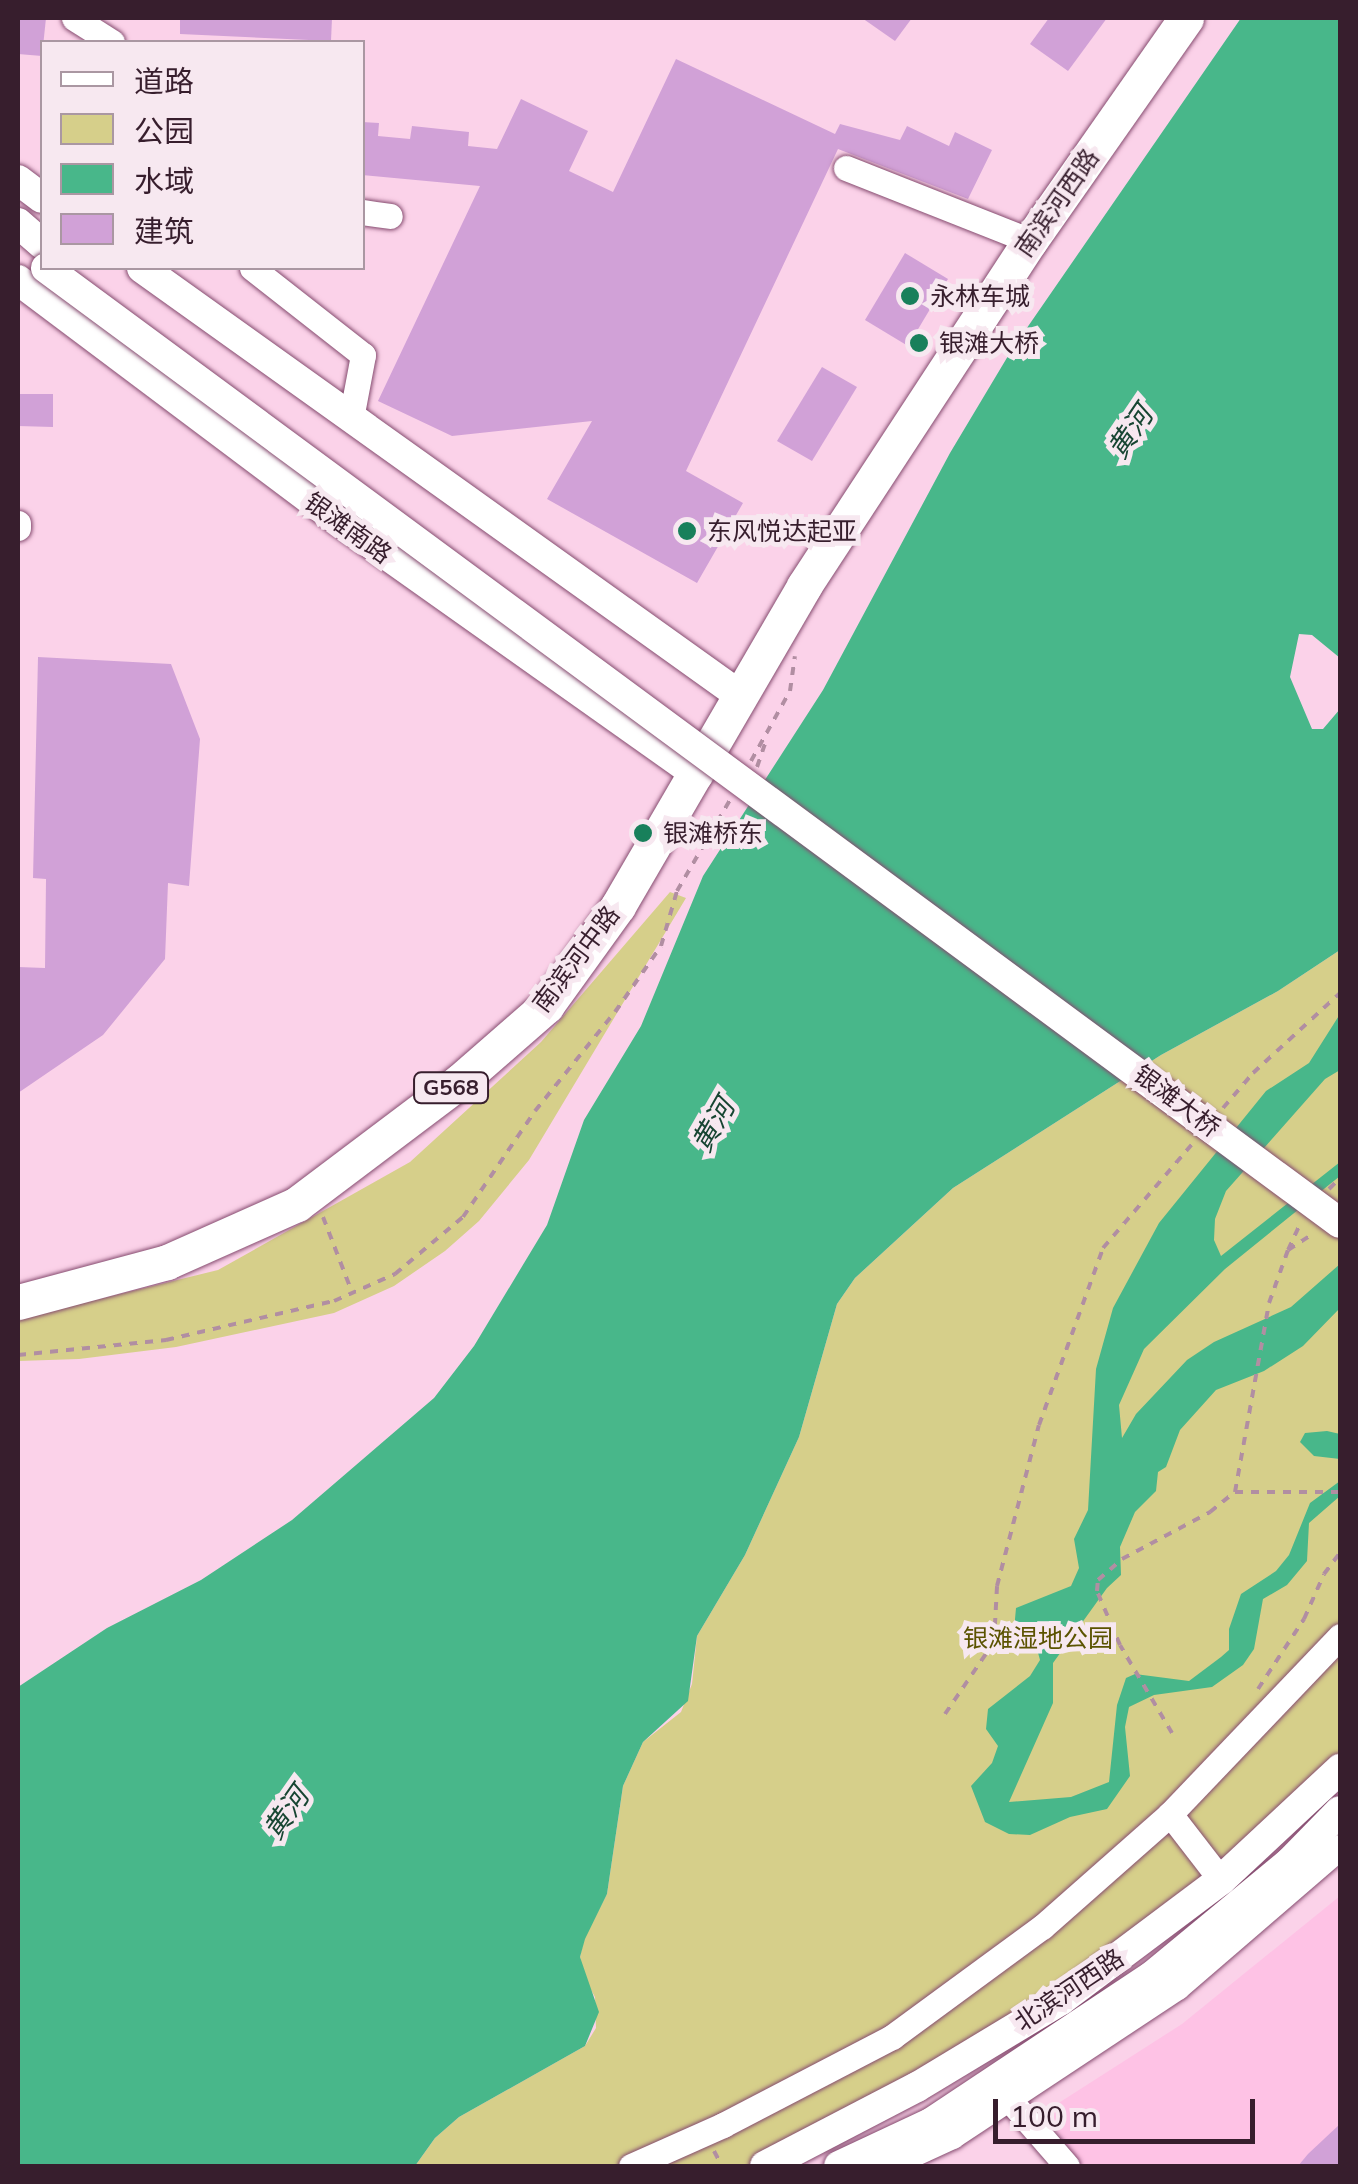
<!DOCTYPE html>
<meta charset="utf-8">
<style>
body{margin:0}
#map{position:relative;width:1358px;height:2184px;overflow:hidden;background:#fbd2e9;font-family:Mulish,"Noto Sans SC",sans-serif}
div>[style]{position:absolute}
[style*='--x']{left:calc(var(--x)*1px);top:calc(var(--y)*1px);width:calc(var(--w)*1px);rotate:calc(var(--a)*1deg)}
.built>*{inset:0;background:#fec2e5}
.green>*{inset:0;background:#d6cf8a}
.water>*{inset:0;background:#48b78a}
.building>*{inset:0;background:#d1a1d7}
.path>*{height:4px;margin-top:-2px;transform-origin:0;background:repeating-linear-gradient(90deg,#b18ea2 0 8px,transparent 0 16px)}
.roads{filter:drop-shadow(0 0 2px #854b6f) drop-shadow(0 0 2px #854b6f)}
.minor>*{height:25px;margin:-12.5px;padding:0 12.5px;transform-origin:12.5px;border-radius:12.5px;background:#fff}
.major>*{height:30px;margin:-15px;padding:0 15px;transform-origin:15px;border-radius:15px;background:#fff}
.highway>*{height:35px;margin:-17.5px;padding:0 17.5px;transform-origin:17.5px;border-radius:17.5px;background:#fff}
.bridges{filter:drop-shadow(0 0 2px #854b6f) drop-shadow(0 0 2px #854b6f)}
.major-bridge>*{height:30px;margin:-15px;padding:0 15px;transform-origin:15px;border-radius:15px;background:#fff}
.dots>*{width:28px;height:28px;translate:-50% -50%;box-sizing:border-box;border:5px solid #f7e8f0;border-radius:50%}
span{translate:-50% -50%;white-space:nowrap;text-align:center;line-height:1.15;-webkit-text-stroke:10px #f7e8f0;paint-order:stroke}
.shield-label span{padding:2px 8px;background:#f7e8f0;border:2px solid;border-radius:8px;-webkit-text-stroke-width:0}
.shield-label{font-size:22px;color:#371e2d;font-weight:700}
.street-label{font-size:25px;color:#371e2d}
.poi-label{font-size:25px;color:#371e2d}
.left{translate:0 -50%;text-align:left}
.park-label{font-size:25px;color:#5b5301}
.water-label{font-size:28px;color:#174532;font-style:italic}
.frame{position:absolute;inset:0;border:20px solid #371e2d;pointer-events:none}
.legend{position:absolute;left:40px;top:40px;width:325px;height:230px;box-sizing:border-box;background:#f7e8f0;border:2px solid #aa97a2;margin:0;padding:12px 18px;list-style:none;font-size:30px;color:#371e2d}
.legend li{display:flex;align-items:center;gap:20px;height:50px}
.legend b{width:50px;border:2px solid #aa97a2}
.scale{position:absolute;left:993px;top:2099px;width:262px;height:45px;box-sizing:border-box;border:5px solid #371e2d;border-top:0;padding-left:12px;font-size:30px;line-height:35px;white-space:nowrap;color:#371e2d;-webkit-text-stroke:8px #f7e8f0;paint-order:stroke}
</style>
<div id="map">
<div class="built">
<div style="clip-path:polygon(1340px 1896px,1340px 2166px,1082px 2166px,1043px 2113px,1182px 2024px)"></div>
</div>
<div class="green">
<div style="clip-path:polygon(670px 892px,686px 898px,529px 1160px,479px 1221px,445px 1251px,394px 1286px,334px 1313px,176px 1347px,79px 1359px,18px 1361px,18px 1319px,218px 1270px,410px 1162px,541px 1042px)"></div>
<div style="clip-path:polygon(1340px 950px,1340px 1769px,1061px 2000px,765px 2166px,415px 2166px,435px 2138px,459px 2117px,585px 2046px,596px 2028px,595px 1997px,584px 1978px,580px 1957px,584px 1939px,607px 1894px,623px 1786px,643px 1742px,681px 1712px,692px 1684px,697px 1636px,745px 1555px,799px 1437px,837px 1304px,855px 1278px,953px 1188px,1161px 1055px,1278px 991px)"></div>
</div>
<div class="water">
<div style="clip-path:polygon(1241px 18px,1340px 18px,1340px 658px,1312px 635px,1299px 634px,1290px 677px,1312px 729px,1323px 729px,1340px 709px,1340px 950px,1278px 991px,1161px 1055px,953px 1188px,855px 1278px,837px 1304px,799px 1437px,745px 1555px,697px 1636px,688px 1701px,643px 1742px,623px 1786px,607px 1894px,585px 1939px,580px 1957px,599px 2012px,585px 2046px,459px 2117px,435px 2138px,415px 2166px,18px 2166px,18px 1687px,107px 1628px,201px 1580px,292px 1520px,434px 1398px,474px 1346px,547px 1225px,584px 1120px,641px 1026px,703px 876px,823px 690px,950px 453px,1011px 351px)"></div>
<div style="clip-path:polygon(1340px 1014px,1340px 1070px,1325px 1079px,1226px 1191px,1215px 1219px,1214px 1240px,1221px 1256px,1340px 1162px,1340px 1176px,1225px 1269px,1144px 1349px,1119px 1405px,1122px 1438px,1136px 1414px,1187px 1360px,1214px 1342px,1291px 1307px,1340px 1264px,1340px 1308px,1303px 1346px,1264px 1371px,1216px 1390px,1180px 1430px,1166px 1467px,1158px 1472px,1156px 1491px,1135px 1512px,1120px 1547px,1121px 1575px,1107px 1588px,1053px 1663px,1053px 1703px,1009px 1802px,1071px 1797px,1109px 1782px,1117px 1705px,1126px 1678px,1135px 1674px,1189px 1681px,1221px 1657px,1229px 1650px,1229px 1629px,1241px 1594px,1276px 1571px,1289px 1555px,1310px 1503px,1340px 1481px,1340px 1496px,1309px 1523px,1307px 1561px,1287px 1585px,1263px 1599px,1254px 1649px,1243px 1665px,1212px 1687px,1154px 1695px,1129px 1707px,1125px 1727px,1130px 1776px,1107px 1809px,1070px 1817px,1030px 1835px,1009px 1834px,985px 1822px,971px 1786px,992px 1763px,998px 1746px,986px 1729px,988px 1709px,1030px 1676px,1040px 1660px,1037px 1649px,1014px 1630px,1016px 1608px,1071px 1586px,1079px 1568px,1074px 1539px,1088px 1510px,1096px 1369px,1113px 1308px,1159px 1223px,1266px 1091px,1309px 1063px)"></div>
<div style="clip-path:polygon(1327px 1431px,1340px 1434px,1340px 1459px,1314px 1456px,1300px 1442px,1305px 1433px)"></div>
</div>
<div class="building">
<div style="clip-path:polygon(18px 18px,46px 18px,42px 56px,18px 54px)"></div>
<div style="clip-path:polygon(180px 18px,332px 18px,331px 41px,180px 34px)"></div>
<div style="clip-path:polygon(862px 18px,912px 18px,895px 41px)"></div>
<div style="clip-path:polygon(1049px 18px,1107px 18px,1068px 71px,1030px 44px)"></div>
<div style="clip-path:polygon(676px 59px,835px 134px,840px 124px,900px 140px,907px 126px,949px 146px,955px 132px,992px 150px,968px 199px,838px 149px,686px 471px,743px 503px,697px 583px,547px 499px,592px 421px,452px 436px,378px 401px,480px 186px,362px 175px,362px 122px,379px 123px,378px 136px,410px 139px,412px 126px,469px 132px,468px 146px,497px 149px,521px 99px,588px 131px,569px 171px,613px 192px)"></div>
<div style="clip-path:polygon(905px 253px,948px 279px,908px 346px,865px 320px)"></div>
<div style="clip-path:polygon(822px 367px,857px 387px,812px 461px,777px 441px)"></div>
<div style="clip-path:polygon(18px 394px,53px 394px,53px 427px,18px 426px)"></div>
<div style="clip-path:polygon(38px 657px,171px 664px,200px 739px,189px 886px,168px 883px,165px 959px,103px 1035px,18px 1093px,18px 967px,45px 968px,46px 879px,33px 878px)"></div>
<div style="clip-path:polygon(1340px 2124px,1340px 2166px,1298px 2166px,1308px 2154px)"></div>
</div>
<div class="path">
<div style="--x:751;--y:761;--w:80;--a:-60.9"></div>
<div style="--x:790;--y:691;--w:35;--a:-82"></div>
<div style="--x:757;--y:767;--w:31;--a:-71"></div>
<div style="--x:1223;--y:1108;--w:46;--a:-49.4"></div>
<div style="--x:1253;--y:1073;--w:118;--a:-42.6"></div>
<div style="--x:1329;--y:1189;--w:16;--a:-45"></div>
<div style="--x:323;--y:1217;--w:80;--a:68.9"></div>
<div style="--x:1288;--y:1250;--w:31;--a:-65"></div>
<div style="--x:18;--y:1355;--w:149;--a:-5.8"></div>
<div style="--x:166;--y:1340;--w:172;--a:-13.1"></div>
<div style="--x:334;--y:1301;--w:67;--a:-23.9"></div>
<div style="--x:395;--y:1274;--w:89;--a:-40"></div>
<div style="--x:463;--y:1217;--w:128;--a:-55.8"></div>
<div style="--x:535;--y:1111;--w:127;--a:-51.1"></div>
<div style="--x:615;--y:1012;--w:80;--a:-55.1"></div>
<div style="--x:661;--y:946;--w:57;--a:-73.8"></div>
<div style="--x:677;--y:891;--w:105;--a:-59.8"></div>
<div style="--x:1235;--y:1492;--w:105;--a:0"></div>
<div style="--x:1258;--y:1689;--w:84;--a:-56.7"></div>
<div style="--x:1304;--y:1619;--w:49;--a:-66"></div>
<div style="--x:1324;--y:1574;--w:26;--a:-53"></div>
<div style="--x:945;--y:1714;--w:87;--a:-55.8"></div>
<div style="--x:994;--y:1642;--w:56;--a:-86.9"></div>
<div style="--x:997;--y:1586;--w:166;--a:-75.4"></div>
<div style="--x:1039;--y:1425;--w:188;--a:-70.1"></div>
<div style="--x:1103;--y:1248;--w:140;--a:-49.4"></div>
<div style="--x:1172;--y:1733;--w:102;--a:-120.6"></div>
<div style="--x:1120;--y:1645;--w:59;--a:-113.1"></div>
<div style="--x:1097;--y:1591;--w:11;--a:-85"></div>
<div style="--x:1098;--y:1580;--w:32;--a:-41"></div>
<div style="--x:1122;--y:1559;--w:100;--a:-28.1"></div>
<div style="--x:1210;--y:1512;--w:32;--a:-39"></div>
<div style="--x:1235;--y:1492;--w:192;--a:-79.8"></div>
<div style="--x:1269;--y:1303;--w:56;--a:-70.3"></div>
<div style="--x:1288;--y:1250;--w:31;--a:-33"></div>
<div style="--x:714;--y:2151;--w:17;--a:62"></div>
</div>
<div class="roads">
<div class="minor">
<div style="--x:74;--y:18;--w:45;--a:32.3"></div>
<div style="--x:846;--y:168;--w:198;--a:21.6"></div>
<div style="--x:362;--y:212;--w:28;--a:8"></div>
<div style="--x:252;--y:268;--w:141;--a:38.1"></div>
<div style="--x:363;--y:355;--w:59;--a:100.7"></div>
<div style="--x:18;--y:523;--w:5;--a:90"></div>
<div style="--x:1170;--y:1814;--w:83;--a:52.3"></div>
<div style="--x:1000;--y:2089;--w:102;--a:49"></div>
<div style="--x:631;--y:2166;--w:101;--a:-24"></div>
<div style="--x:723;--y:2125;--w:191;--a:-27.5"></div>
<div style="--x:892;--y:2037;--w:186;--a:-36.3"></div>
<div style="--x:1042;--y:1927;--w:171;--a:-41.4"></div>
<div style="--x:1170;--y:1814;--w:246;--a:-46.3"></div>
<div style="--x:887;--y:2166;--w:72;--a:-24.8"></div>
<div style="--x:952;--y:2136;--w:270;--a:-33.5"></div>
<div style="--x:1177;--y:1987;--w:215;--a:-40.7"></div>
</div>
<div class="major">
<div style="--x:18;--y:180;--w:30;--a:37"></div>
<div style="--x:18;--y:223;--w:32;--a:41"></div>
<div style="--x:142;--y:268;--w:738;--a:35.56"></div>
<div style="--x:18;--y:280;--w:401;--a:36.9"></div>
<div style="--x:339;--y:521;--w:440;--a:35.3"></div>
<div style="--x:765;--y:2166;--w:171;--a:-27.5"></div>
<div style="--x:917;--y:2087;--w:168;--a:-31.1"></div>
<div style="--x:1061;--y:2000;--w:200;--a:-36.9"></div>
<div style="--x:1221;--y:1880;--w:163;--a:-43"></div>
<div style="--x:839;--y:2166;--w:102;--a:-25.1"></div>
<div style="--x:931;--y:2123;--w:264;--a:-33.6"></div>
<div style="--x:1151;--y:1977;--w:180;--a:-39.6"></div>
<div style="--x:1290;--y:1862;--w:71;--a:-45.6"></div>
</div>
<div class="highway">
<div style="--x:18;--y:1302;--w:154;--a:-15"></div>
<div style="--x:167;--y:1262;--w:142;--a:-24"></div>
<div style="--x:297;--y:1204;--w:203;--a:-37"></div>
<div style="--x:459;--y:1082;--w:116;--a:-41.1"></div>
<div style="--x:546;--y:1006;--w:123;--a:-54.2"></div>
<div style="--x:618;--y:906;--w:370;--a:-59.8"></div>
<div style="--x:804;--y:586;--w:412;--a:-56.8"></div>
<div style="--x:1030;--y:241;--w:272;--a:-55"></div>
</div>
</div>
<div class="bridges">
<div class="major-bridge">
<div style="--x:46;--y:268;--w:1608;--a:36.43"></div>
</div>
</div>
<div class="dots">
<div style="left:910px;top:296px;background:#18805b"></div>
<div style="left:919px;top:343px;background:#18805b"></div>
<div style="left:687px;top:531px;background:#18805b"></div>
<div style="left:643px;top:833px;background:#18805b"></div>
</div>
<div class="shield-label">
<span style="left:451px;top:1088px">G568</span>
</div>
<div class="street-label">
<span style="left:1057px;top:203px;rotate:-55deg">南滨河西路</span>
<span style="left:348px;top:528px;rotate:36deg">银滩南路</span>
<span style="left:576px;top:959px;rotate:-53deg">南滨河中路</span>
<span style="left:1177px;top:1101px;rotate:37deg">银滩大桥</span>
<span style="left:1069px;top:1990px;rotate:-34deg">北滨河西路</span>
</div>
<div class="poi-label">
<span class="left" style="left:930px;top:296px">永林车城</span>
<span class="left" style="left:939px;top:343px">银滩大桥</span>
<span class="left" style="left:707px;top:531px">东风悦达起亚</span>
<span class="left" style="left:663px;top:833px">银滩桥东</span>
</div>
<div class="park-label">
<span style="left:1038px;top:1638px">银滩湿地公园</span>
</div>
<div class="water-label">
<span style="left:1130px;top:432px;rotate:-56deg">黄河</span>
<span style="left:713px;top:1125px;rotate:-60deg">黄河</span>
<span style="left:286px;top:1813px;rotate:-55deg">黄河</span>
</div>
<div class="frame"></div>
<ul class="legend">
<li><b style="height:12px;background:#fff"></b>道路</li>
<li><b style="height:28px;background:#d6cf8a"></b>公园</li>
<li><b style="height:28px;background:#48b78a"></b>水域</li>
<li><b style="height:28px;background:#d1a1d7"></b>建筑</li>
</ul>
<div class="scale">100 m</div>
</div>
